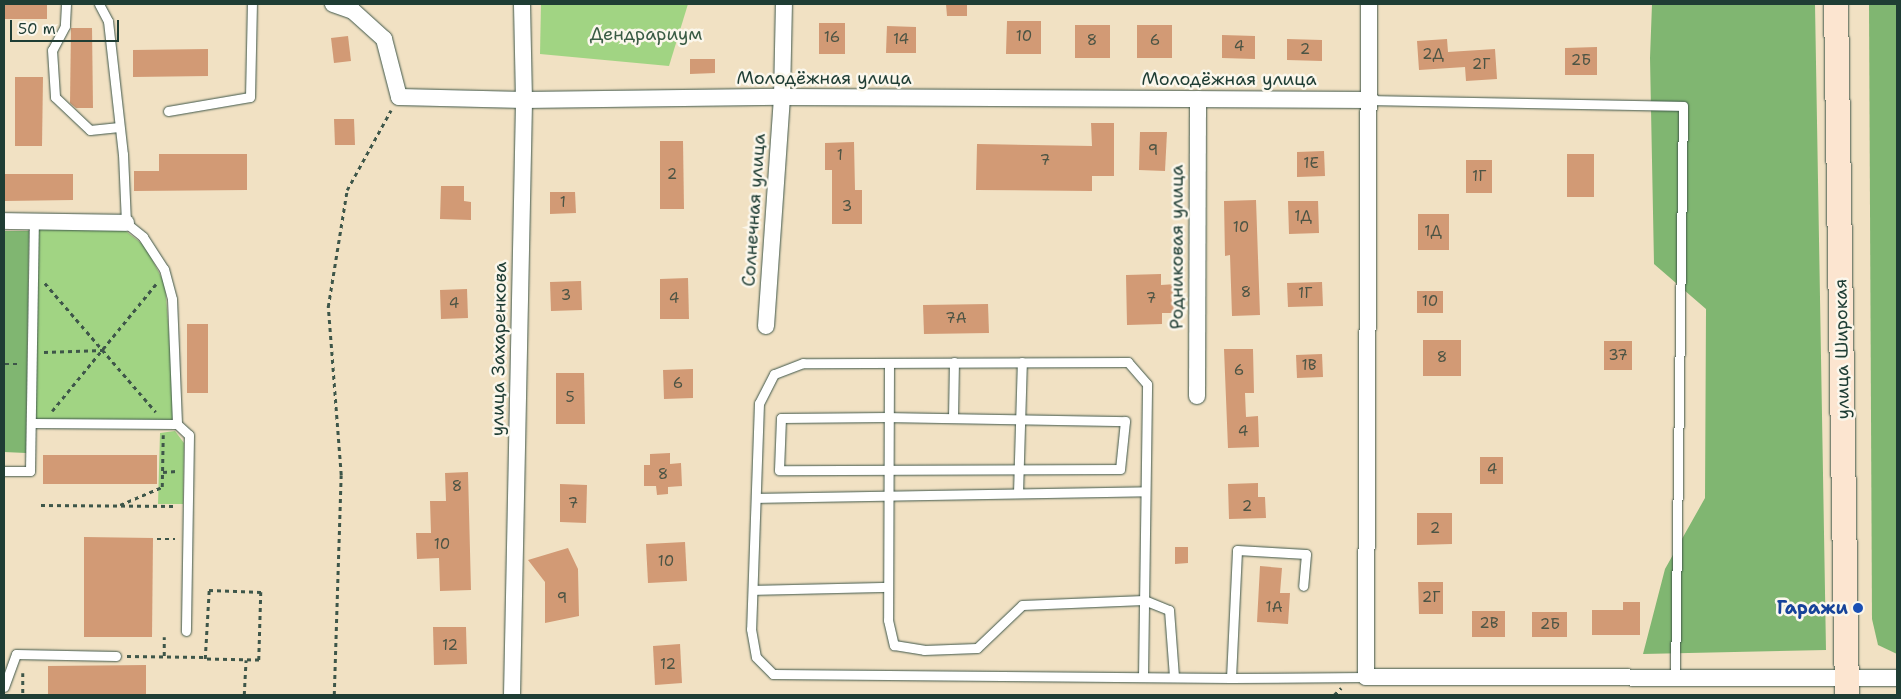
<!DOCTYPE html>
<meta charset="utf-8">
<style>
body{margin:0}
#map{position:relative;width:1901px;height:699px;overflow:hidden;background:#f1e1c3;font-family:"Shantell Sans",sans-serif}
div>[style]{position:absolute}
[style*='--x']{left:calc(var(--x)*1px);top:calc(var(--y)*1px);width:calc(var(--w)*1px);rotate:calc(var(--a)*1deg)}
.green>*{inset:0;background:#a1d483}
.forest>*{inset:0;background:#80b671}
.building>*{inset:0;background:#d29a75}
.path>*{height:2.5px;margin-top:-1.25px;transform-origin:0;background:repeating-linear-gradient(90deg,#3e5649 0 4px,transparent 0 8px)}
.roads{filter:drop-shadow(0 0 1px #3e5649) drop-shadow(0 0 1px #3e5649)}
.lane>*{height:9px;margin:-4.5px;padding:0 4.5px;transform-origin:4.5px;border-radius:4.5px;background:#fff}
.street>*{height:16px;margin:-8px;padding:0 8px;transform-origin:8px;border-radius:8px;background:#fff}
.secondary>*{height:24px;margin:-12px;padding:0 12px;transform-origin:12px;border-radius:12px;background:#fce5d0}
.dots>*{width:14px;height:14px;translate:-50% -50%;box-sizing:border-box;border:2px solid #fbf7ec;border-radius:50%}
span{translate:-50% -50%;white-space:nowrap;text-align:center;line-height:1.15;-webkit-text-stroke:5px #fbf7ec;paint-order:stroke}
.number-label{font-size:15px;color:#4c5444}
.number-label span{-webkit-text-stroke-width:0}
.park-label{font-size:18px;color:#395b44}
.street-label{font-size:18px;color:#1f3d34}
.transit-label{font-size:18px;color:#164399;font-weight:700}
.right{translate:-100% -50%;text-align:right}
.frame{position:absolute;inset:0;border:5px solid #1f3d34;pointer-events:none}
.scale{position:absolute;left:10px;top:20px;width:109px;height:22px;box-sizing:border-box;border:2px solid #1f3d34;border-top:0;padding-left:6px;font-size:15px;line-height:18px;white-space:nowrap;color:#1f3d34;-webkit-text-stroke:4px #fbf7ec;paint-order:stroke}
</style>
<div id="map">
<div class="green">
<div style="clip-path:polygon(541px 4px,688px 4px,669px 66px,540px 54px)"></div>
<div style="clip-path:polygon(38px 227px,122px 228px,145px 246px,165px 284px,176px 423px,34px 421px)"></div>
<div style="clip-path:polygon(175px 431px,184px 443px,183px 504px,158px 504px,160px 433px)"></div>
</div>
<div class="forest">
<div style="clip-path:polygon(1652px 4px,1815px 4px,1826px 650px,1643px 654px,1665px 569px,1705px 498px,1706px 309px,1654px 264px,1650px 58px)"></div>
<div style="clip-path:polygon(1869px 4px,1897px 4px,1897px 654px,1878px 645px,1872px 619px)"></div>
<div style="clip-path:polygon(4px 231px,29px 231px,26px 453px,4px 452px)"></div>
</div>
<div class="building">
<div style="clip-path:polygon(4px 4px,47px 4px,47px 19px,4px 19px)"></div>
<div style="clip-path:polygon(946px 4px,967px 4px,967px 16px,947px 16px)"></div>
<div style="clip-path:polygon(1007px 21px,1041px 21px,1041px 54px,1006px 54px)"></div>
<div style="clip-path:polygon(819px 23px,845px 23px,845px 54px,819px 54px)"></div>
<div style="clip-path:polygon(1075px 25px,1110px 25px,1110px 58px,1075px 58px)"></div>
<div style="clip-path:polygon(1137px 25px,1172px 25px,1172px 58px,1137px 58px)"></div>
<div style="clip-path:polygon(887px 26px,916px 27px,916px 53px,886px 53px)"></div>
<div style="clip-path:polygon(71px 28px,92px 28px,93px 108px,76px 108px,70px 103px)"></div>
<div style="clip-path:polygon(1222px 35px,1255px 36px,1255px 59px,1222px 58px)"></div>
<div style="clip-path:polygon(348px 36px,351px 61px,334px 63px,331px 38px)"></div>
<div style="clip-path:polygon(1287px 39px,1322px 40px,1322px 61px,1287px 60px)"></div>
<div style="clip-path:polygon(1447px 39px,1448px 52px,1495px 49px,1497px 79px,1466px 81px,1465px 67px,1419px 70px,1417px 41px)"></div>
<div style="clip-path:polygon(1597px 47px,1597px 75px,1565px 75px,1565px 48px)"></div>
<div style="clip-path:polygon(208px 49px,208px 76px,133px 77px,133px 50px)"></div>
<div style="clip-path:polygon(690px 59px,715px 59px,715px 73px,690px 74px)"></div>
<div style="clip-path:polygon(15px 77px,43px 77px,42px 146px,15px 146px)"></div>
<div style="clip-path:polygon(334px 119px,354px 119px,355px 145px,335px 145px)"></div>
<div style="clip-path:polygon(1091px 123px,1114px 123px,1114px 176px,1092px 176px,1092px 191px,976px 190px,977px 144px,1092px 146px)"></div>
<div style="clip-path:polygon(1140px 132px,1167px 132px,1165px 171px,1139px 170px)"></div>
<div style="clip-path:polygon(660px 141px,683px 141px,684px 209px,660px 209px)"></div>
<div style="clip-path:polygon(854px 142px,855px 190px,862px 190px,862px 224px,832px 224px,832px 170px,825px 170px,825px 143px)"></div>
<div style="clip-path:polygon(1324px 151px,1325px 176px,1297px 177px,1297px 152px)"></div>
<div style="clip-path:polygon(159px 154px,247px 154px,247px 190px,134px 191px,134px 171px,159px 171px)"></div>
<div style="clip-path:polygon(1567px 154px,1594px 154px,1594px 197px,1567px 197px)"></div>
<div style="clip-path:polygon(1466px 160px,1492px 160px,1492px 193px,1466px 193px)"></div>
<div style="clip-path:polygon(4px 174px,73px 174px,73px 200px,4px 201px)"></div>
<div style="clip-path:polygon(441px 186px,464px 186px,464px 201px,471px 202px,471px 220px,440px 219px)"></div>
<div style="clip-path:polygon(550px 192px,575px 192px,576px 213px,550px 214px)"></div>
<div style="clip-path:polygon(1256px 200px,1260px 315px,1232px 316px,1230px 255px,1225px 256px,1224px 201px)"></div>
<div style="clip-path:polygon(1288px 201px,1318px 201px,1319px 233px,1289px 234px)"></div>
<div style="clip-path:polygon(1418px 214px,1449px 214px,1449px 250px,1418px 250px)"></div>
<div style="clip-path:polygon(1161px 274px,1161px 285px,1176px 284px,1177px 313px,1162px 313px,1162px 324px,1127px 325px,1126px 275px)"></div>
<div style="clip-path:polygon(688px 278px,689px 319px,660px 319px,660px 279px)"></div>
<div style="clip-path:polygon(581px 281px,582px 310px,551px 311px,550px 282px)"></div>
<div style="clip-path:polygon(1322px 282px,1323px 306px,1288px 307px,1287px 283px)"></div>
<div style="clip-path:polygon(467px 289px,468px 318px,441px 319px,440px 290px)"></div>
<div style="clip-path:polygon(1417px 291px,1443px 291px,1443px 313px,1417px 313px)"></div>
<div style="clip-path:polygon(988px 304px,989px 333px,924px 334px,923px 305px)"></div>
<div style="clip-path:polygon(187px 324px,208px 324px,208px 393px,187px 393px)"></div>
<div style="clip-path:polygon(1423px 340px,1461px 340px,1461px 376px,1423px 376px)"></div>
<div style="clip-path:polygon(1604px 341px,1632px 341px,1632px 370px,1604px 370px)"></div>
<div style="clip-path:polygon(1224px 349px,1253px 349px,1254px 393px,1245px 393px,1246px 417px,1258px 416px,1259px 447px,1228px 448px)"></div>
<div style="clip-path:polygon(1322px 354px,1323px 377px,1297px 378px,1296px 355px)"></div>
<div style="clip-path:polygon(693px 369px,693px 398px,664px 399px,663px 370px)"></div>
<div style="clip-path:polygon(556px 373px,584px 373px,585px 424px,556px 424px)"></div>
<div style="clip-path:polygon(670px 453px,670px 464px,681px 463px,682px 486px,668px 487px,668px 494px,657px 495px,656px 486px,644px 486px,644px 465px,650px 465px,650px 454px)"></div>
<div style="clip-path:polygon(43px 455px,157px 455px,157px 484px,43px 484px)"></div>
<div style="clip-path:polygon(1480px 457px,1503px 457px,1503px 484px,1480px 484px)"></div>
<div style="clip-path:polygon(468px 472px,471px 590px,440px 591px,439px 558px,417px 559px,416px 533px,431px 533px,430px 501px,446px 501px,445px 473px)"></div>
<div style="clip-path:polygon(1258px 483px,1258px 497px,1265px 497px,1266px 518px,1229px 519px,1228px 484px)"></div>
<div style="clip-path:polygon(560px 484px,587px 485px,586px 523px,560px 522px)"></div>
<div style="clip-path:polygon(1417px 513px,1452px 513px,1452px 544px,1417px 545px)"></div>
<div style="clip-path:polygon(84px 537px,153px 538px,152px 637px,84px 637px)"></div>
<div style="clip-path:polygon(685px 542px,687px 581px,648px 583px,646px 544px)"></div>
<div style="clip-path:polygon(1175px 547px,1188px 547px,1188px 563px,1175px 564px)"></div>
<div style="clip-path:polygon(568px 548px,578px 569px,579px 616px,545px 623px,545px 582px,528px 560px)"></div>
<div style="clip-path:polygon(1260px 566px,1282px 568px,1280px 593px,1290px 593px,1288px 624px,1257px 622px)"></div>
<div style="clip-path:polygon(1418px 582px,1443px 582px,1443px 614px,1419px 614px)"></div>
<div style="clip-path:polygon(1623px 602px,1640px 602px,1640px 635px,1592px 635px,1592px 610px,1623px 610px)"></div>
<div style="clip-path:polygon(1472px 611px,1505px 611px,1505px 637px,1472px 637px)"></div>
<div style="clip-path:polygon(1532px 612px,1567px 612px,1567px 637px,1532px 637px)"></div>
<div style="clip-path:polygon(433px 627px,466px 627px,467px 664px,434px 665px)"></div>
<div style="clip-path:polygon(680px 644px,682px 683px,655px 685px,653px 646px)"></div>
<div style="clip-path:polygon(146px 665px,146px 694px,48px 695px,48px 666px)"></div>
</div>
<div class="path">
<div style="--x:45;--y:283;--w:170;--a:49.3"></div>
<div style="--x:44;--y:352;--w:59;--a:-1.9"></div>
<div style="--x:5;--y:364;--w:16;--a:0"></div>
<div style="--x:52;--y:411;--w:164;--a:-50.7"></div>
<div style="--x:163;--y:472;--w:14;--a:-4"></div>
<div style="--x:41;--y:505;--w:136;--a:0.4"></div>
<div style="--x:120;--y:505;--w:46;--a:-23.2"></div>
<div style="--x:162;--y:487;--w:52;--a:-88.9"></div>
<div style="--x:157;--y:539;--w:18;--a:0"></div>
<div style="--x:209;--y:590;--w:52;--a:2.2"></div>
<div style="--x:261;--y:592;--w:68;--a:91.7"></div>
<div style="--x:259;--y:660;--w:54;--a:-178.9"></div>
<div style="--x:205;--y:659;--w:69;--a:-86.7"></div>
<div style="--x:127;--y:656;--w:78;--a:0.7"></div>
<div style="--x:164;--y:656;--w:19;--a:-90"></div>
<div style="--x:23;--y:673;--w:22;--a:90"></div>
<div style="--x:244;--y:695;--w:35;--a:-87"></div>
<div style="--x:334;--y:695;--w:220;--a:-88.2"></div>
<div style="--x:341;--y:475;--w:169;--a:-94.4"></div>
<div style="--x:328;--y:307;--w:119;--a:-80.8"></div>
<div style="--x:347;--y:190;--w:91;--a:-61.2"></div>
<div style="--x:1334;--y:695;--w:10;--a:-45"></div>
</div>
<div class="roads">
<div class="lane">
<div style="--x:66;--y:4;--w:22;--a:93"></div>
<div style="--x:65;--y:26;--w:27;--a:118"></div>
<div style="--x:52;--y:50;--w:47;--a:86.3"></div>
<div style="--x:55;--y:97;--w:48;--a:43.3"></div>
<div style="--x:90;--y:130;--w:29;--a:-6"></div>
<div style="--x:99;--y:4;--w:19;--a:62"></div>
<div style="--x:108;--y:21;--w:134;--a:83.6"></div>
<div style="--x:123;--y:154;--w:69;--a:87.5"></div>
<div style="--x:126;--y:223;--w:22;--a:39"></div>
<div style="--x:143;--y:237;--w:38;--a:57"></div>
<div style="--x:164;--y:269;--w:31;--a:75"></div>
<div style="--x:172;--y:299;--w:125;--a:87.7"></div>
<div style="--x:177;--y:424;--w:16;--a:43"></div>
<div style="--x:189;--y:435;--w:196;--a:90.9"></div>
<div style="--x:1371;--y:100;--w:312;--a:1.1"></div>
<div style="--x:1683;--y:106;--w:571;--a:90.8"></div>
<div style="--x:168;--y:111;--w:83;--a:-9.7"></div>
<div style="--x:250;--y:97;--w:93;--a:-88.8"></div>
<div style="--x:889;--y:363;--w:257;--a:90.2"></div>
<div style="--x:888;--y:620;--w:26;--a:77"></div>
<div style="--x:894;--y:645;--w:30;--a:9"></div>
<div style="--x:924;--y:650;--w:53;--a:-2.2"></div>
<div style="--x:977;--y:648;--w:62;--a:-43.7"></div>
<div style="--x:1022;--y:605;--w:122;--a:-2.3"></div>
<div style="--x:1144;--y:600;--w:27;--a:22"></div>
<div style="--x:1169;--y:610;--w:67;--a:85.7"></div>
<div style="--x:888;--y:417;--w:237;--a:1"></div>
<div style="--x:1125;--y:421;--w:48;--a:95.9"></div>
<div style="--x:1120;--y:469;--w:341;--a:179.8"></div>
<div style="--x:779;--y:470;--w:52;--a:-87.8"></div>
<div style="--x:781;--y:418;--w:107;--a:-0.5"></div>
<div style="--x:953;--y:418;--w:56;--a:-89"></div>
<div style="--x:31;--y:423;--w:146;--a:0.4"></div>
<div style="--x:4;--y:471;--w:26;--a:0"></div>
<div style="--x:30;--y:471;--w:249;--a:-89.1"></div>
<div style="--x:1018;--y:493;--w:131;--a:-88.3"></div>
<div style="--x:756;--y:498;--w:389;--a:-1"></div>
<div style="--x:753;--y:590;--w:135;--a:-1.3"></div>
<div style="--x:1143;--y:677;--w:293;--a:-89.2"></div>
<div style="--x:1147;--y:384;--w:29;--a:-131"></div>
<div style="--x:1128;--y:362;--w:325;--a:179.8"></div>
<div style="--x:803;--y:363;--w:31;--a:159"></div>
<div style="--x:774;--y:374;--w:33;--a:117"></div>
<div style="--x:759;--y:403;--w:226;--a:92"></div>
<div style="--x:751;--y:629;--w:28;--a:80"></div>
<div style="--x:756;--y:657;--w:24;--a:45"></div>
<div style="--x:773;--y:674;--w:458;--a:0.5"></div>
<div style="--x:1231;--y:678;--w:135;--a:-0.4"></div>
<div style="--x:1231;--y:678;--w:128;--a:-87.3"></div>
<div style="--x:1237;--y:550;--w:69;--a:3.3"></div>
<div style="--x:1306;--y:554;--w:32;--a:95"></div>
<div style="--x:4;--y:687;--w:35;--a:-70"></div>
<div style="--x:16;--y:654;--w:100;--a:1.1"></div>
</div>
<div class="street">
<div style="--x:333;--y:4;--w:21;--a:19"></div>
<div style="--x:353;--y:11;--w:42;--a:42.1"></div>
<div style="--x:384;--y:39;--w:60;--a:75.5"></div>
<div style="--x:399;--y:97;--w:125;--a:1.4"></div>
<div style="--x:524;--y:100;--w:258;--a:-0.7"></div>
<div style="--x:782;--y:97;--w:589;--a:0.29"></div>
<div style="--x:1369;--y:4;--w:673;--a:90.26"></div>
<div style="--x:1366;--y:677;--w:531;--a:0.11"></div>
<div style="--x:4;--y:221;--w:122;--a:0.9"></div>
<div style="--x:766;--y:326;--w:230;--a:-86"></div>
<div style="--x:782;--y:97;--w:93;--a:-88.8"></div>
<div style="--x:1197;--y:396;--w:297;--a:-89.8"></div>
<div style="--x:512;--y:695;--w:595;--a:-88.84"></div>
<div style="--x:524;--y:100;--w:96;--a:-91.2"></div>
</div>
<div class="secondary">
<div style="--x:1836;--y:4;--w:691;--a:89.09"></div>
</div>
</div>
<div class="dots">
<div style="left:1858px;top:608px;background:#1a4fb4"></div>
</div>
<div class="number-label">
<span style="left:1024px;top:37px">10</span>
<span style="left:832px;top:38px">16</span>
<span style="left:901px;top:40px">14</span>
<span style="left:1092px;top:41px">8</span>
<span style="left:1155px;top:41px">6</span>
<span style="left:1239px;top:47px">4</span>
<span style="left:1305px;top:50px">2</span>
<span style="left:1433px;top:55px">2Д</span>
<span style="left:1581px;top:61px">2Б</span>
<span style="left:1481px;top:65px">2Г</span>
<span style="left:1153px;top:151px">9</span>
<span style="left:840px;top:156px">1</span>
<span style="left:1045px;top:161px">7</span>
<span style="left:1311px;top:164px">1Е</span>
<span style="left:672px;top:175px">2</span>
<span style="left:1479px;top:177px">1Г</span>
<span style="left:563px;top:203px">1</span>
<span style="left:847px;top:207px">3</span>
<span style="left:1303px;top:217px">1Д</span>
<span style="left:1241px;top:228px">10</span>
<span style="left:1433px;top:232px">1Д</span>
<span style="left:1246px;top:293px">8</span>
<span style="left:1305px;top:294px">1Г</span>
<span style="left:566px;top:296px">3</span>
<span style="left:674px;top:299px">4</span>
<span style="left:1151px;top:299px">7</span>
<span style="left:1430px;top:302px">10</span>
<span style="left:454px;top:304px">4</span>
<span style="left:956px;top:319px">7А</span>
<span style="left:1618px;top:356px">37</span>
<span style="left:1442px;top:358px">8</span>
<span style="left:1309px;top:366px">1В</span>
<span style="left:1239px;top:371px">6</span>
<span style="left:678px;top:384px">6</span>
<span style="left:570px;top:398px">5</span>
<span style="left:1243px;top:432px">4</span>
<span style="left:1492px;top:470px">4</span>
<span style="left:663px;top:475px">8</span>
<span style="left:457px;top:487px">8</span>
<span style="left:573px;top:504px">7</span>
<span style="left:1247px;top:507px">2</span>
<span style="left:1435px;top:529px">2</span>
<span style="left:442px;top:545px">10</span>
<span style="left:666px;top:562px">10</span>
<span style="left:1431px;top:598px">2Г</span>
<span style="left:562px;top:599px">9</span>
<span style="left:1274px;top:608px">1А</span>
<span style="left:1489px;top:624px">2В</span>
<span style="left:1550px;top:625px">2Б</span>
<span style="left:450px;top:646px">12</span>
<span style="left:668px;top:665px">12</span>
</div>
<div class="park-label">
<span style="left:646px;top:34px">Дендрариум</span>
</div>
<div class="street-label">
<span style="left:824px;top:78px">Молодёжная улица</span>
<span style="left:1229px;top:79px">Молодёжная улица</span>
<span style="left:754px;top:210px;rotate:-86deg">Солнечная улица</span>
<span style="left:1177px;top:247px;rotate:-90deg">Родниковая улица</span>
<span style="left:499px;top:349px;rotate:-89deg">улица Захаренкова</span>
<span style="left:1842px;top:349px;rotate:-91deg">улица Широкая</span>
</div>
<div class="transit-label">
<span class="right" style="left:1848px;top:608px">Гаражи</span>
</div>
<div class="frame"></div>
<div class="scale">50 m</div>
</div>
